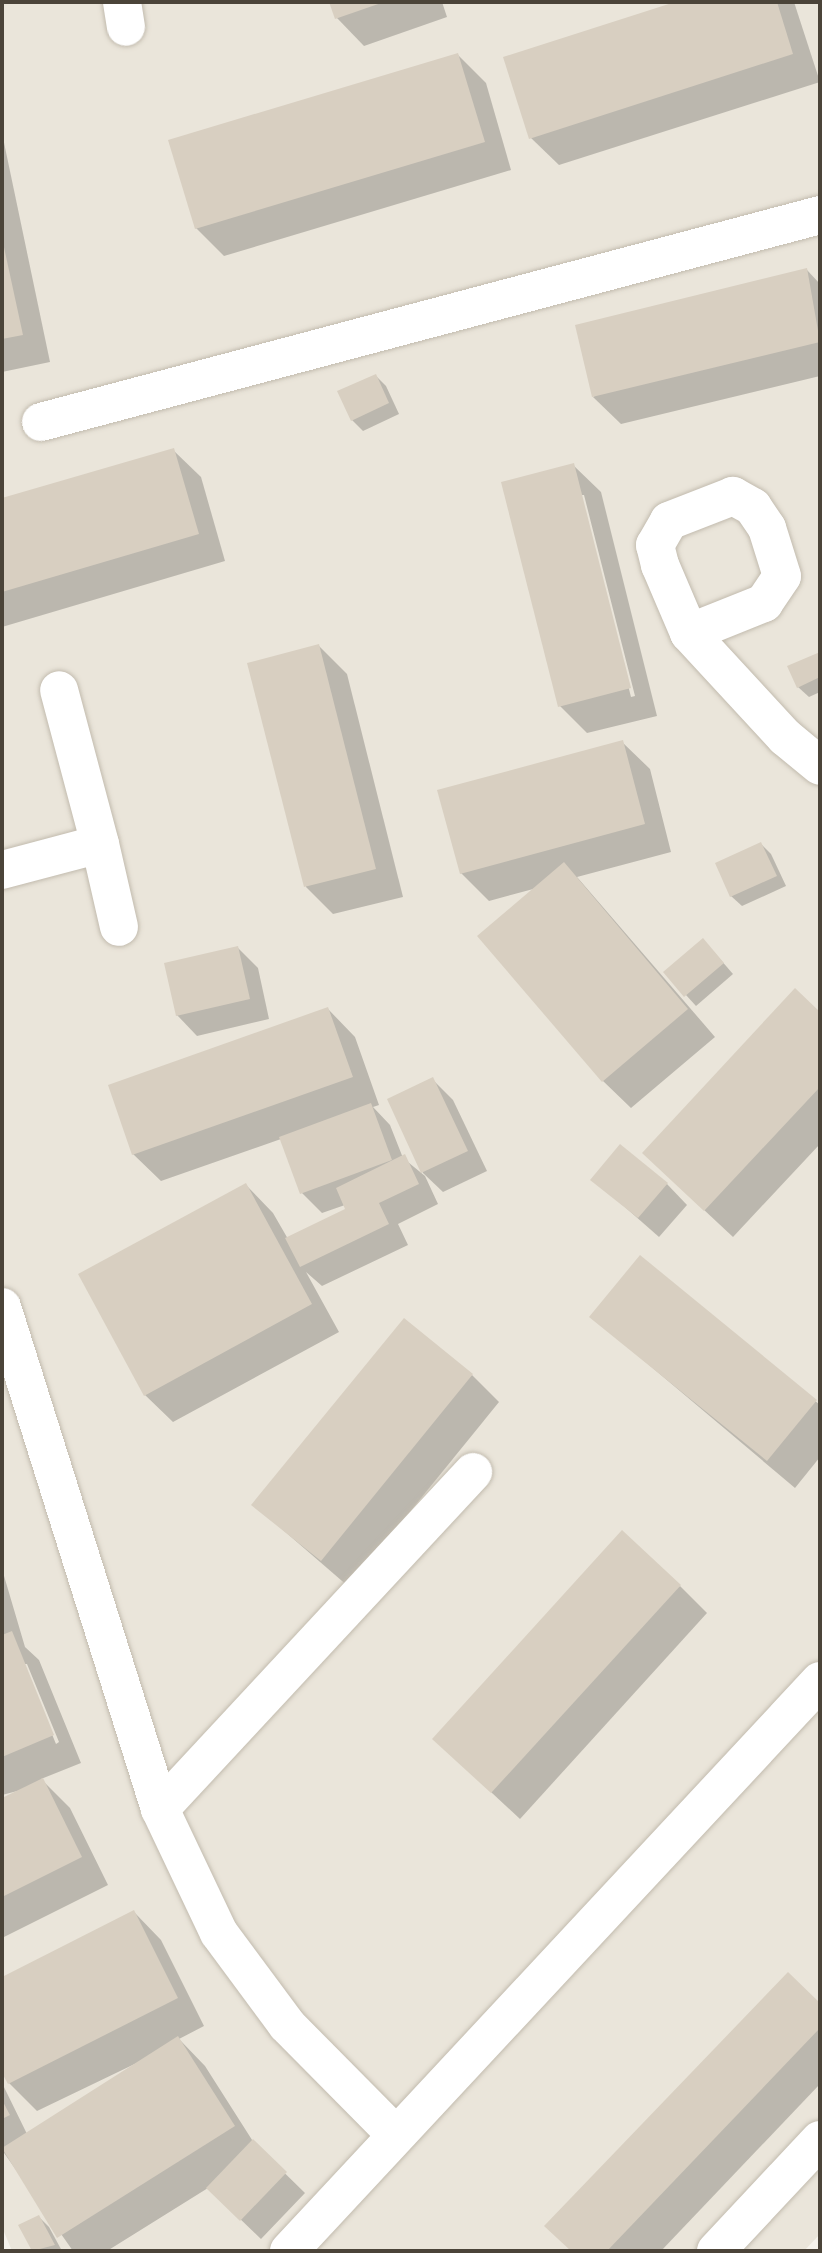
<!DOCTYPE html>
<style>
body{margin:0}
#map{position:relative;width:822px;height:2253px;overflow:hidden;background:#f6f3ec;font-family:"PT Sans",sans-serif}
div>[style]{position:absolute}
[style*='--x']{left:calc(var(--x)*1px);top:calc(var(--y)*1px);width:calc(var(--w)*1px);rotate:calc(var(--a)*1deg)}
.residential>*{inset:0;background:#eae5da}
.shadow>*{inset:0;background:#0003}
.building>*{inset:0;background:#d8cfc1}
.roads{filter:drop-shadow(0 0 2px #c2bbae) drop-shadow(0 0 2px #c2bbae)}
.minor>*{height:38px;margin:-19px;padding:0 19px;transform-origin:19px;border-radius:19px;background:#fff}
span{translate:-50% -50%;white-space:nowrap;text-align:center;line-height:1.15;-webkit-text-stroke:5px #fff;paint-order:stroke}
.frame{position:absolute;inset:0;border:4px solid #4b4439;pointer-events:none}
</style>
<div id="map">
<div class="residential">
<div style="clip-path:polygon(2px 2px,820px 2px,820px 2234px,804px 2251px,12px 2251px,2px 2227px)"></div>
</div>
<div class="shadow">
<div style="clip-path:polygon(331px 2px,442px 2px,447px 17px,364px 46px,337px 18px)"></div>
<div style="clip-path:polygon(681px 2px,794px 2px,820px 82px,559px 165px,531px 138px,505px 58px)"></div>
<div style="clip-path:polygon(458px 55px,486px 83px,511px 170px,224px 256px,196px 228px)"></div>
<div style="clip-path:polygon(2px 133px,50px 362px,2px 372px)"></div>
<div style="clip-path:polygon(807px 270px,820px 284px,820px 376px,621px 424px,593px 397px)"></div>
<div style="clip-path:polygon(376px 376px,386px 386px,399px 414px,363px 431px,352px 420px)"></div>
<div style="clip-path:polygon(173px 450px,201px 477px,225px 561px,2px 627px,2px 500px)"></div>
<div style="clip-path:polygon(evenodd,573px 465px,601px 492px,657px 716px,587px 733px,560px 706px,573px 465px,580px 495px,584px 495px,635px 696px,631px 697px,580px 495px)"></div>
<div style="clip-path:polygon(319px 646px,347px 674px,403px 897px,333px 914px,306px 887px)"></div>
<div style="clip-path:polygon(819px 654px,820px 692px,809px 697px,798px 687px)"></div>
<div style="clip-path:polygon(622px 742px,650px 769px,671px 852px,577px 877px,715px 1037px,631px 1108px,603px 1081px,537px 888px,489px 901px,461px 873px)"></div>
<div style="clip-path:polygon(761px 844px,771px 854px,786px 886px,742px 906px,731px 896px)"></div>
<div style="clip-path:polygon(238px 948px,258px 968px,269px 1019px,197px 1036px,177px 1015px)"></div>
<div style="clip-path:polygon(713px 951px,733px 974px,696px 1006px,665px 972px)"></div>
<div style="clip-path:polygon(795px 991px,820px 1014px,820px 1144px,733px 1237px,672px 1180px)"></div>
<div style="clip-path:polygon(328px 1009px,355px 1037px,379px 1105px,373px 1107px,390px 1125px,403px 1158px,425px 1176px,438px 1204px,398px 1224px,408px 1245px,322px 1286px,306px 1272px,339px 1332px,173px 1422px,145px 1395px,246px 1185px,273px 1213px,288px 1239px,348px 1210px,345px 1205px,322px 1213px,302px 1193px,281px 1139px,161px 1181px,133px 1154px)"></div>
<div style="clip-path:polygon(433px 1080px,453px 1100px,487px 1171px,443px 1192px,423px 1173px,389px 1100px)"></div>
<div style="clip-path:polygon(593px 1179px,667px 1184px,687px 1205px,659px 1237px)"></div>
<div style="clip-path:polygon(640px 1257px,820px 1405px,820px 1457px,795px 1488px,591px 1316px)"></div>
<div style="clip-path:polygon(472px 1375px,499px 1402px,349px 1587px,253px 1504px)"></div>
<div style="clip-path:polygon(evenodd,2px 1569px,25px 1647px,39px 1660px,81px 1763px,41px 1779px,70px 1808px,108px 1885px,2px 1938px,2px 1800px,25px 1789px,2px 1795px,2px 1569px,23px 1664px,27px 1664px,59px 1742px,56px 1744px,23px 1664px)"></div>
<div style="clip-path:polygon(680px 1586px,707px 1613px,520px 1819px,434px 1739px)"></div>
<div style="clip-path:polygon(134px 1912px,161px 1940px,204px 2026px,179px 2039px,205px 2066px,254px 2143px,305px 2193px,261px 2239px,208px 2188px,107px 2251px,73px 2251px,2px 2150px,2px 2083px,27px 2134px,143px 2060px,37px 2111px,9px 2083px,2px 2069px,2px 1979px)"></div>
<div style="clip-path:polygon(788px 1975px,820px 2005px,820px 2084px,661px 2251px,572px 2251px,547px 2226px)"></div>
<div style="clip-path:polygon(39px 2217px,49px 2227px,62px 2251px,34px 2251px,20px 2226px)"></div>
</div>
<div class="building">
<div style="clip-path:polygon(329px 2px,384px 2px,335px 19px)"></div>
<div style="clip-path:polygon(675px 2px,777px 2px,793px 54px,529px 139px,503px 57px)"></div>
<div style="clip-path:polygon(458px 53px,485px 142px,195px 229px,168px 140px)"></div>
<div style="clip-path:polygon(2px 238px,23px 335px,2px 339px)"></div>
<div style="clip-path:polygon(807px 268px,820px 342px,592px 397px,575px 325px)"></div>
<div style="clip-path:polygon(376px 374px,389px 403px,351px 421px,337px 391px)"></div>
<div style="clip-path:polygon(174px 448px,199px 534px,2px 592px,2px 498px)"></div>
<div style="clip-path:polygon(574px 463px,631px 688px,558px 707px,501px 482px)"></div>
<div style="clip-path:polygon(319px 644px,376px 869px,304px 887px,247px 663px)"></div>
<div style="clip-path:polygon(820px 652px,820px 677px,797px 688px,787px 666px)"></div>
<div style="clip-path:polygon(623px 740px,645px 824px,460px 874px,437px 790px)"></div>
<div style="clip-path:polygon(761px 842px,777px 876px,730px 897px,715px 863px)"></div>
<div style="clip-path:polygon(564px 862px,688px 1009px,602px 1082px,477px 936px)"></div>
<div style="clip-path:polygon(703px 938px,724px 963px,684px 997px,663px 972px)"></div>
<div style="clip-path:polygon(238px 946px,250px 999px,176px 1016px,164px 963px)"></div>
<div style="clip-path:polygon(795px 988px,820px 1012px,820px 1087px,704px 1211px,642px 1153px)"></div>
<div style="clip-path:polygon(328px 1007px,353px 1077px,132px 1155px,108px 1085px)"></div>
<div style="clip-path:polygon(433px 1077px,468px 1151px,421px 1173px,387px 1099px)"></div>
<div style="clip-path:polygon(371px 1103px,392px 1160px,300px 1194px,279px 1137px)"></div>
<div style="clip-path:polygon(620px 1144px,668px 1183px,638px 1218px,590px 1180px)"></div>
<div style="clip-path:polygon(405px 1154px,419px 1184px,379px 1203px,389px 1224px,300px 1267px,285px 1238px,345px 1209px,336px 1188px)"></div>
<div style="clip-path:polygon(246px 1183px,312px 1304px,144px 1396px,78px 1274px)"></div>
<div style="clip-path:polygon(640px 1255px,817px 1400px,767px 1461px,589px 1317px)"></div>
<div style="clip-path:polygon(404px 1318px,473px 1374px,321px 1561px,251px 1505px)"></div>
<div style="clip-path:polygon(622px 1530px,681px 1585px,491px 1793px,432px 1739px)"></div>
<div style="clip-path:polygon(12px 1631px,54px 1735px,2px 1757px,2px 1635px)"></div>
<div style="clip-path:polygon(43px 1778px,82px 1857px,2px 1897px,2px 1798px)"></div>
<div style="clip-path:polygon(134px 1910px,178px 1998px,8px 2084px,2px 2073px,2px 1977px)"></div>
<div style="clip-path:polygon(788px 1972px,820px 2003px,820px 2028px,607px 2251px,571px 2251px,544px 2226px)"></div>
<div style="clip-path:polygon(178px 2036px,235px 2126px,57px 2238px,2px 2148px)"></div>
<div style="clip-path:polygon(2px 2100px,10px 2115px,2px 2119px)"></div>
<div style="clip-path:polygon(253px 2139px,287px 2172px,240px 2221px,206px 2188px)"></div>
<div style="clip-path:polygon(39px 2215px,55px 2245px,32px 2251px,18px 2225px)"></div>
</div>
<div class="roads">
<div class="minor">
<div style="--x:122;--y:2;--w:25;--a:81"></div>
<div style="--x:41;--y:422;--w:806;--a:-14.88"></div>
<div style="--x:689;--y:633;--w:81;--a:-21.8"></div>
<div style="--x:764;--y:603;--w:32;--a:-56"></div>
<div style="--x:782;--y:576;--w:50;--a:-107.4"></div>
<div style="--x:767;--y:528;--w:25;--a:-124"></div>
<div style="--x:753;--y:507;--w:23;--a:-151"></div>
<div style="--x:733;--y:496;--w:69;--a:158.7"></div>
<div style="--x:669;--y:521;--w:28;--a:120"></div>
<div style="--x:655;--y:545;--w:21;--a:76"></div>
<div style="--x:660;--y:565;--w:74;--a:66.9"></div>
<div style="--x:689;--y:633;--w:142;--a:47.3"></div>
<div style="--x:785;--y:737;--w:45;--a:39.6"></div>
<div style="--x:100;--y:844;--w:85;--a:77.1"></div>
<div style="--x:2;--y:870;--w:101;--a:-14.9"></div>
<div style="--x:100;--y:844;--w:159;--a:-104.9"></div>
<div style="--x:2;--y:1307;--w:526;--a:72.53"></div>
<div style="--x:160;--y:1809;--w:137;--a:64.6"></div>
<div style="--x:219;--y:1933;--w:114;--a:53.5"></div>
<div style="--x:287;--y:2025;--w:153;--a:45.3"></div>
<div style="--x:160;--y:1809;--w:460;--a:-47.1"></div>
<div style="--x:289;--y:2251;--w:779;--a:-47.03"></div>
<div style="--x:716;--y:2251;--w:152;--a:-46.9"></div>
</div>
</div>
<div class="frame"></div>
</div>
